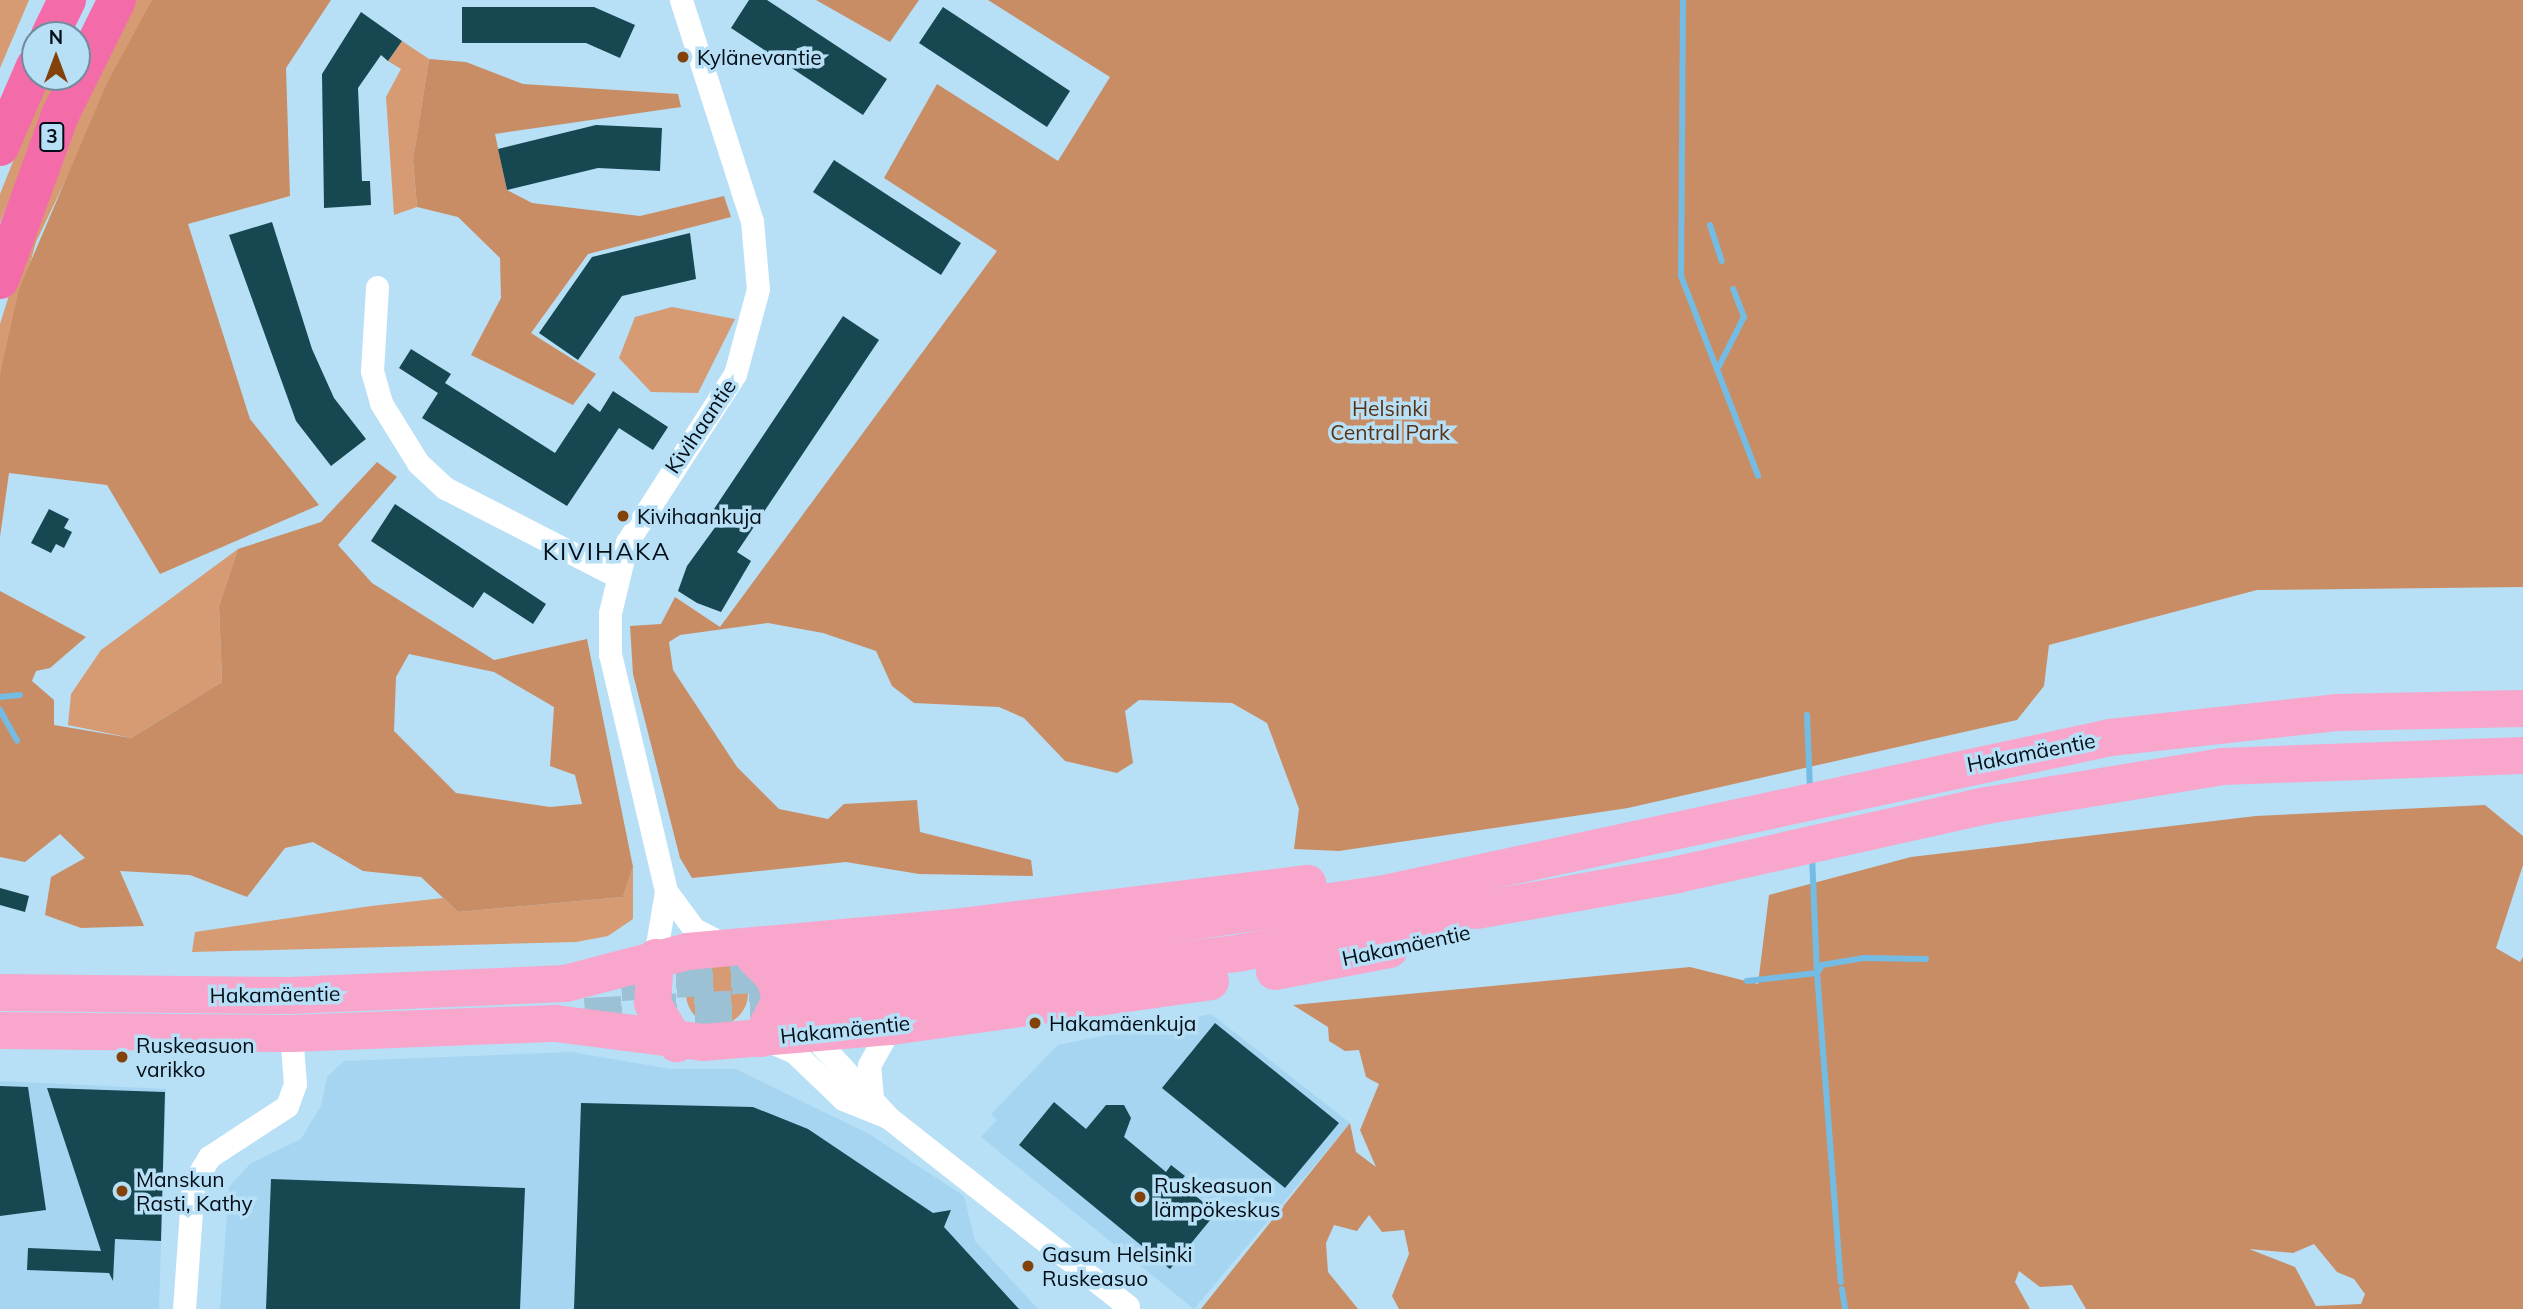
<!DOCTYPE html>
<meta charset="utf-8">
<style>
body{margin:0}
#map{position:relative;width:2523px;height:1309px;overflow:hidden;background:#b7dff6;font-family:Mulish,sans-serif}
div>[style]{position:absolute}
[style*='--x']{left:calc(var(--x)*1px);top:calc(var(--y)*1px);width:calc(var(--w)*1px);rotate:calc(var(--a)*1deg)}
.built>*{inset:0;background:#a6d5f1}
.green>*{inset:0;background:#d79b73}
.round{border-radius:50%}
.forest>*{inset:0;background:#c98d65}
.stream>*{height:6px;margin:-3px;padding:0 3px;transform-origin:3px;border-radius:3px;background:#75bce4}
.building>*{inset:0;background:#174751}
.primary-tunnel>*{height:37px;margin-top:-18.5px;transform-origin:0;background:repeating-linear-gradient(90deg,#9cc0d4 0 37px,transparent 0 55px)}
.street>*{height:23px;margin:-11.5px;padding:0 11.5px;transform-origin:11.5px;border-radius:11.5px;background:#fff}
.primary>*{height:37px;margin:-18.5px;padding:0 18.5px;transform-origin:18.5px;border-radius:18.5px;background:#f8a6cb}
.highway>*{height:38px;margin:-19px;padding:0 19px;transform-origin:19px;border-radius:19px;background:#f46ba9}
.dots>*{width:19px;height:19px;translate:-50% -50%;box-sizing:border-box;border:4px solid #b7dff6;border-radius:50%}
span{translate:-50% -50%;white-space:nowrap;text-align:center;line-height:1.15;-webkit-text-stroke:7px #b7dff6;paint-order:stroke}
.shield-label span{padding:2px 5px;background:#b7dff6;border:2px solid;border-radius:5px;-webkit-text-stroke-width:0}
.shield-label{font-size:19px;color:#020d15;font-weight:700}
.poi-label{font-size:21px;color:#020d15}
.left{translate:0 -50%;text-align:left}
.park-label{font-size:21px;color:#593112}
.street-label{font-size:21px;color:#020d15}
.quarter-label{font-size:24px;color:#020d15;letter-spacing:2px}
.north{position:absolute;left:21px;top:21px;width:70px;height:70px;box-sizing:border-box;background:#b7dff6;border:2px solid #6f8b9c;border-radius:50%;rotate:0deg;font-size:19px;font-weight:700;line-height:28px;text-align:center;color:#020d15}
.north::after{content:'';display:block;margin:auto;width:24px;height:32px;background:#83420a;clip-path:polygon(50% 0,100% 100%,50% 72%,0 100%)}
</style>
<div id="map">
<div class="built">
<div style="clip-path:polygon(1211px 1014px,1350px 1123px,1194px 1309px,981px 1137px,997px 1120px,991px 1114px,1058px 1045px)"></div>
<div style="clip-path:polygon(571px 1052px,671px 1069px,736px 1069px,869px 1134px,964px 1196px,975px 1241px,1038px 1309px,220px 1309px,229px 1187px,250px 1164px,301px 1139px,321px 1106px,327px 1077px,344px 1061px)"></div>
<div style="clip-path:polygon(0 1081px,166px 1089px,159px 1309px,0 1309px)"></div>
</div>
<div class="green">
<div style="clip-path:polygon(0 0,29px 0,0 68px)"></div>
<div style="clip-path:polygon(131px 0,152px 0,36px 242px,0 374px,0 324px,38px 203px)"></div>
<div style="clip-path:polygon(402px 41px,429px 59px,413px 160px,417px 207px,394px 215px,386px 97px,401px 69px,388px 61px)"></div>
<div style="clip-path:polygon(47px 77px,59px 77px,0 223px,0 194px)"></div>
<div style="clip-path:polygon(672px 307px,735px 319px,698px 393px,651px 392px,619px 358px,635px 317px)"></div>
<div style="clip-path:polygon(238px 549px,219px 606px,222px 682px,131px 738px,68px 725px,71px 694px,101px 650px)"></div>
<div style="clip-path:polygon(633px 867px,633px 919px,608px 936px,576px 942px,192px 952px,195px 932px,371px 906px,443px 898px,458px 912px,623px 897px)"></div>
<div class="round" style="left:686px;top:963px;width:62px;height:62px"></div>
</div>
<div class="forest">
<div style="clip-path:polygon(152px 0,331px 0,286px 68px,290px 196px,188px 224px,250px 419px,319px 505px,160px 574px,107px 485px,9px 473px,0 537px,0 374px,19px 289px,107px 83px)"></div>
<div style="clip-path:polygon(816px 0,919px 0,890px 42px)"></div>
<div style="clip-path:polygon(988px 0,2523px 0,2523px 587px,2257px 590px,2049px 645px,2044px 686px,2017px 720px,1628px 808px,1339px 851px,1294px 849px,1299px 809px,1267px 723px,1232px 703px,1139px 700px,1125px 711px,1133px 763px,1117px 773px,1065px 761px,1024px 718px,999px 707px,914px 703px,892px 686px,876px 651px,823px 633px,768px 623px,680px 635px,669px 642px,673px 670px,737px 767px,779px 809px,828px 819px,844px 804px,917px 800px,920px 832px,1031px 860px,1033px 876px,919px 874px,846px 862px,692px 878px,680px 858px,633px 674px,630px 626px,661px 624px,675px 597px,720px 627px,997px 251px,884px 178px,937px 84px,1058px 161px,1110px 77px)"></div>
<div style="clip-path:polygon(429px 59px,466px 62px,523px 84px,678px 94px,681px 107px,495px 134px,507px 190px,532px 203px,640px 216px,724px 196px,731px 217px,588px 254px,531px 333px,596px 374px,573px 405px,471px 355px,501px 298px,500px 258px,458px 217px,417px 207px,413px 160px)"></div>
<div style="clip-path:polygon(evenodd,377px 462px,397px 477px,338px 545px,372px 583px,494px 660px,587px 639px,633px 867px,623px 897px,458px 912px,421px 877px,363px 871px,313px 842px,285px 848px,247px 897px,190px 875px,120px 871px,144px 926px,81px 928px,45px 915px,51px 877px,85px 858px,60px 834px,25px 862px,0 857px,0 591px,86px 637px,50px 668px,36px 671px,32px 681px,54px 700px,54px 725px,131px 738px,222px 682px,219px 606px,238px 549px,321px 522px,377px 462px,409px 654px,494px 672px,554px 707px,550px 766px,575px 775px,582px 804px,550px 807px,456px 793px,394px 731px,396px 677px,409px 654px)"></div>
<div style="clip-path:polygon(evenodd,2485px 805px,2523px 836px,2523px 865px,2496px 948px,2520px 962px,2523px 957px,2523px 1309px,2086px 1309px,2072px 1285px,2040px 1287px,2019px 1271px,2015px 1282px,2030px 1309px,1399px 1309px,1392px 1296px,1409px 1254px,1404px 1230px,1382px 1232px,1369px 1215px,1357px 1231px,1334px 1225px,1326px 1243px,1328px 1272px,1358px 1309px,1201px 1309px,1350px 1123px,1356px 1152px,1376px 1167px,1360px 1130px,1379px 1084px,1366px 1077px,1359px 1050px,1345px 1051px,1329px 1041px,1328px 1027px,1293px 1005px,1690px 967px,1758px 984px,1769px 895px,1911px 857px,2256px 816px,2485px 805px,2314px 1244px,2337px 1272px,2354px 1279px,2365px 1294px,2361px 1304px,2316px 1306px,2295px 1267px,2249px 1249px,2293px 1253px,2314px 1244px)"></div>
</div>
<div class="stream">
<div style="--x:1683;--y:0;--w:276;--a:90.4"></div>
<div style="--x:1681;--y:276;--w:214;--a:68.9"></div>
<div style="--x:1710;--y:225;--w:38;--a:72"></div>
<div style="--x:1718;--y:368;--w:57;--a:-63"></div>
<div style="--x:1744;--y:317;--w:30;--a:-111"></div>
<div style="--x:0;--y:697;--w:20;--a:-6"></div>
<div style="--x:0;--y:710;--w:35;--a:61"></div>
<div style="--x:1807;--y:715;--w:75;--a:87.7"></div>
<div style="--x:1812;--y:855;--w:118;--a:87.6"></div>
<div style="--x:1818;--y:972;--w:8;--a:-60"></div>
<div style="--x:1822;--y:965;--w:43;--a:-9.5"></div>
<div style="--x:1864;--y:958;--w:62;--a:0.9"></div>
<div style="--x:1747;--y:981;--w:70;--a:-6.5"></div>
<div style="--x:1817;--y:973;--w:310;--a:85.6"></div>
<div style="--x:1842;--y:1289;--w:20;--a:81"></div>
</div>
<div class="building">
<div style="clip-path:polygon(749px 0,767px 0,887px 79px,863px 115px,731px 28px)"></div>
<div style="clip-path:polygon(462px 7px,594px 7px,635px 25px,620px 58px,586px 43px,462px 43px)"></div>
<div style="clip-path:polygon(943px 7px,1070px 91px,1047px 127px,919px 43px)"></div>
<div style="clip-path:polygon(361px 12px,402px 41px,388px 61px,381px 55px,358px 88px,362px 181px,370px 181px,371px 205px,324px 208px,322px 74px)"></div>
<div style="clip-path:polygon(596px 125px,662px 128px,660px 171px,598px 168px,507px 190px,498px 149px)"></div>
<div style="clip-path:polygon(834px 160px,961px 243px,941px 275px,813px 192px)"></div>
<div style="clip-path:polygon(272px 222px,312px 349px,334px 398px,366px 439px,331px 466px,296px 421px,229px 235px)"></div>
<div style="clip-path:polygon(690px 233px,696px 279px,622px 296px,578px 360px,539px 333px,592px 257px)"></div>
<div style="clip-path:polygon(843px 316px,879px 340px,737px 552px,751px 561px,721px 612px,697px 603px,678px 591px,687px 566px,724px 515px,714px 509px)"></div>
<div style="clip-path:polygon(411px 349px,451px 374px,445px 383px,555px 453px,588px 403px,600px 412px,613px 391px,668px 427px,653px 450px,619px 428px,567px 506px,422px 418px,438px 393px,399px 368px)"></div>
<div style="clip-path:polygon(395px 504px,546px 604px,533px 624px,484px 592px,473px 608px,371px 541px)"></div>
<div style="clip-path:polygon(49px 509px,69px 519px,64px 528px,72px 532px,64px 548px,56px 544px,51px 553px,31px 543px)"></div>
<div style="clip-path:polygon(0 888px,29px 896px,25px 912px,0 905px)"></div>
<div style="clip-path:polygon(1215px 1023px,1339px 1123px,1285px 1188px,1162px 1088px)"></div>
<div style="clip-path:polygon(0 1086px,28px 1087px,46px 1210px,0 1216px)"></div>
<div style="clip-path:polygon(47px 1088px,165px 1092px,161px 1241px,115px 1239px,113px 1281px,109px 1273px,27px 1270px,28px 1248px,101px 1251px)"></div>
<div style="clip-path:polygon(1054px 1102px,1086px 1129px,1106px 1105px,1124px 1105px,1131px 1118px,1124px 1137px,1166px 1172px,1171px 1165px,1185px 1176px,1179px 1182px,1216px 1213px,1170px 1269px,1019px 1145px)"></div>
<div style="clip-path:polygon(581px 1103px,753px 1107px,808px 1129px,933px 1213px,951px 1210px,944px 1227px,1019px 1309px,574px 1309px)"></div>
<div style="clip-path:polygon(271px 1179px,525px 1188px,520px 1309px,266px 1309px)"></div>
</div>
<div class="primary-tunnel">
<div style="--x:621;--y:982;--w:166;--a:-3.4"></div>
<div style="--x:585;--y:1016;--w:218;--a:-2.9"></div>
</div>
<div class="street">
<div style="--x:681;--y:0;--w:232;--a:72.2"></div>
<div style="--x:752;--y:221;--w:68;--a:85"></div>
<div style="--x:758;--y:289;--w:88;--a:105.1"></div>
<div style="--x:735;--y:374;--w:200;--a:122.7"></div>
<div style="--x:627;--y:542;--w:73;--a:103.5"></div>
<div style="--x:610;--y:613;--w:41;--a:90"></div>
<div style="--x:610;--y:654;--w:244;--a:76.7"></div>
<div style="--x:666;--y:891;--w:47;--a:53.6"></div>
<div style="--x:694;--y:929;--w:33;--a:27"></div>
<div style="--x:377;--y:287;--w:84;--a:93.4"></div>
<div style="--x:372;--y:371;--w:33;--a:74"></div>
<div style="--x:381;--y:403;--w:70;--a:58.3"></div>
<div style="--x:418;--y:463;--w:37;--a:43"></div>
<div style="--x:445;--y:488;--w:193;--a:27.1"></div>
<div style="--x:655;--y:957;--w:67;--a:-80.5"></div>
<div style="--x:811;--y:1034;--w:115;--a:47.1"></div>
<div style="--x:889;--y:1118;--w:304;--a:38.2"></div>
<div style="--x:766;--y:1040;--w:30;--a:23"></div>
<div style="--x:794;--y:1052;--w:68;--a:43.8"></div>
<div style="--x:843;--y:1099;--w:45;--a:22"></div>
<div style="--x:872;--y:1098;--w:33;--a:-95"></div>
<div style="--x:869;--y:1065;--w:45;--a:-60.6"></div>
<div style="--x:184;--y:1309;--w:126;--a:-85.9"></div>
<div style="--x:193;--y:1183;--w:31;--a:-58"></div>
<div style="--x:209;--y:1157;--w:93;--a:-33.2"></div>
<div style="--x:287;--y:1106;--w:23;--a:-70"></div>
<div style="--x:295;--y:1084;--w:51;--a:-94.5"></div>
</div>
<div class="primary">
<div style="--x:655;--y:957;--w:46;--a:93.7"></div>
<div style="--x:652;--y:1003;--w:47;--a:59"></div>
<div style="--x:754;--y:957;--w:28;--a:45"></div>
<div style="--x:774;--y:977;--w:23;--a:75"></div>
<div style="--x:780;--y:999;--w:44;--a:117.1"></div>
<div style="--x:1274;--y:971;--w:117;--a:-10.8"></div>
<div style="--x:787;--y:972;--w:166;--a:-5.5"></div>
<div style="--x:952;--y:956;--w:431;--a:-8.3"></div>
<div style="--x:1379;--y:894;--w:748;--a:-12.12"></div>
<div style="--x:2110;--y:737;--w:227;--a:-6.3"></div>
<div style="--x:2336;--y:712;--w:187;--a:-1.2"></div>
<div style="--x:0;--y:992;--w:290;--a:0.6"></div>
<div style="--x:290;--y:995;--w:275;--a:-2.5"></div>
<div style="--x:565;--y:983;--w:126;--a:-14.7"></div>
<div style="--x:687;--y:951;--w:267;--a:-5.2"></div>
<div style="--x:953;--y:927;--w:357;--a:-7.1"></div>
<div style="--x:806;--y:1005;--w:438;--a:-6.9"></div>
<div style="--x:1241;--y:952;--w:443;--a:-10.1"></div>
<div style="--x:1677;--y:874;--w:317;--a:-12.6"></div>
<div style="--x:1986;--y:805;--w:238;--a:-9.4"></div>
<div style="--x:2221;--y:766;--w:302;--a:-2.1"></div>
<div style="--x:0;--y:1030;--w:291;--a:0.6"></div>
<div style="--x:291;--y:1033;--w:264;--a:-2.2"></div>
<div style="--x:555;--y:1023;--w:149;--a:7.3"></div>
<div style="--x:703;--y:1042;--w:189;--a:-4.9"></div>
<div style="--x:891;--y:1026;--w:322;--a:-8"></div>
</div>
<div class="highway">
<div style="--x:50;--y:35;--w:39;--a:-64"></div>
<div style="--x:0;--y:147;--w:88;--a:-66.6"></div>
<div style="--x:0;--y:280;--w:176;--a:-70"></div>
<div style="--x:60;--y:115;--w:128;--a:-63.6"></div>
</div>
<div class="dots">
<div style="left:683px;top:57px;background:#83420a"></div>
<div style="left:623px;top:516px;background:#83420a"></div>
<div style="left:1035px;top:1023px;background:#83420a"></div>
<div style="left:122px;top:1057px;background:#83420a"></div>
<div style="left:122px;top:1191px;background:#83420a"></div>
<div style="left:1140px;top:1197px;background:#83420a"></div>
<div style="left:1028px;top:1266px;background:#83420a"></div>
</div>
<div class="shield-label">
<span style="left:52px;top:137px">3</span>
</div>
<div class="poi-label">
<span class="left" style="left:697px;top:57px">Kylänevantie</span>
<span class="left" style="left:637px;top:516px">Kivihaankuja</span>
<span class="left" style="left:1049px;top:1023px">Hakamäenkuja</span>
<span class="left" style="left:136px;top:1057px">Ruskeasuon<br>varikko</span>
<span class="left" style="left:136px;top:1191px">Manskun<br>Rasti, Kathy</span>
<span class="left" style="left:1154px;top:1197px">Ruskeasuon<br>lämpökeskus</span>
<span class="left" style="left:1042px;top:1266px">Gasum Helsinki<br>Ruskeasuo</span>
</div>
<div class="park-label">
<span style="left:1390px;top:420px">Helsinki<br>Central Park</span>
</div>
<div class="street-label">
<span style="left:700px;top:426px;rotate:-56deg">Kivihaantie</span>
<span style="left:2031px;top:752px;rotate:-11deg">Hakamäentie</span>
<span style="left:1406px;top:945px;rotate:-12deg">Hakamäentie</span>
<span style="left:275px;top:994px;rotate:-1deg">Hakamäentie</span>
<span style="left:845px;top:1029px;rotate:-6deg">Hakamäentie</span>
</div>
<div class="quarter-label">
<span style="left:607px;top:552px">KIVIHAKA</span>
</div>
<div class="north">N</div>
</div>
